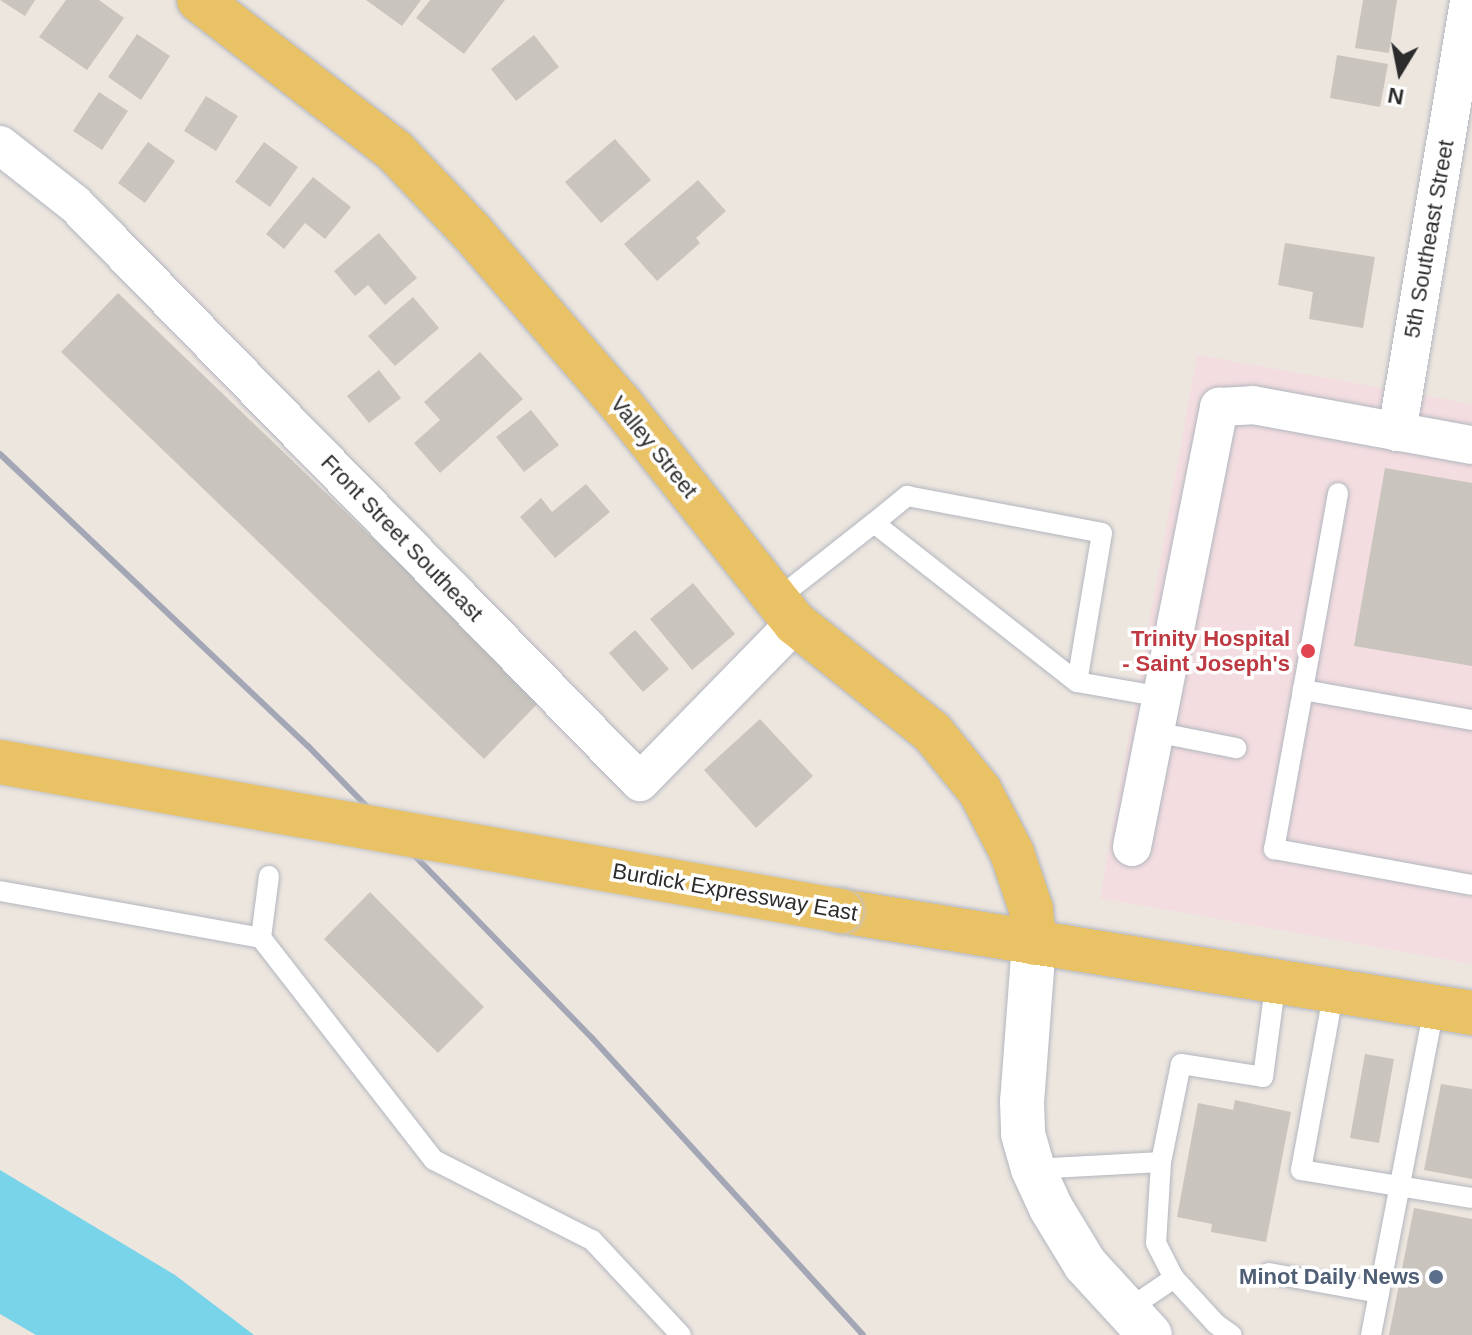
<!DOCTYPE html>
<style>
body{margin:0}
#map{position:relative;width:1472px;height:1335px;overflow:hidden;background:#ede6df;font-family:Helvetica,sans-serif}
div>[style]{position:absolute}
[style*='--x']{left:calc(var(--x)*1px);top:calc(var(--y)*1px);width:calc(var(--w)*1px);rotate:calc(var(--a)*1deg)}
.medical>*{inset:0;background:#f3dde0}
.water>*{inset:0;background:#77d4e9}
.building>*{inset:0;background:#c9c4bd}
.roads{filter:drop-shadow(0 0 2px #b2b6bf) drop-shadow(0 0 2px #b2b6bf)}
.service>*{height:20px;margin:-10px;padding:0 10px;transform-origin:10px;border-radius:10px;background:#fff}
.minor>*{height:38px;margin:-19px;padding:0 19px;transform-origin:19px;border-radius:19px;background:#fff}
.tertiary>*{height:44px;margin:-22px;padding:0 22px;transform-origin:22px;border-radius:22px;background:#fff}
.primary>*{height:44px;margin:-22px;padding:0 22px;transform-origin:22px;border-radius:22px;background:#eac266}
.rail>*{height:6px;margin:-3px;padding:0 3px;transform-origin:3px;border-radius:3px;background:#a2a6b5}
.bridges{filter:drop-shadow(0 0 2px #c4c4c4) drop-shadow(0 0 2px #c4c4c4)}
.primary-bridge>*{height:44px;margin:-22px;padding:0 22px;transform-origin:22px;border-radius:22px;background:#eac266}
.dots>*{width:22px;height:22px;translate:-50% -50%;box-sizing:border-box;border:4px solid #fff;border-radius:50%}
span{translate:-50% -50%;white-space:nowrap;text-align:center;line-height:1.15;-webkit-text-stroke:7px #fff;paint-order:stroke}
.street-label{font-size:22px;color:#2c2c2c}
.health-label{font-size:22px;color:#be3a42;font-weight:700}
.right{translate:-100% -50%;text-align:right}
.service-label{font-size:22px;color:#4e5e75;font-weight:700}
.north{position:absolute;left:1360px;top:32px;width:80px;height:80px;-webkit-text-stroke:6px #fff;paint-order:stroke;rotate:190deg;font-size:22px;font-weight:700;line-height:32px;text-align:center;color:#2c2c2c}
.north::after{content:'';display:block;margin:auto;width:28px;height:36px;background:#2c2c2c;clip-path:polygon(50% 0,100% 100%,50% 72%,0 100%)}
</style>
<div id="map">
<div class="medical">
<div style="clip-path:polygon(1197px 355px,1472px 404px,1472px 964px,1100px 898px)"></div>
</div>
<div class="water">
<div style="clip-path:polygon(0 1170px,175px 1275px,254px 1335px,36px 1335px,0 1314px)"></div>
</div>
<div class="building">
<div style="clip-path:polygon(0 0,35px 0,25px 16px)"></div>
<div style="clip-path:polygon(66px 0,99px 0,124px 18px,87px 70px,39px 37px)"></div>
<div style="clip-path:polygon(366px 0,421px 0,402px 26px)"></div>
<div style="clip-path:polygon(430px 0,505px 0,464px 54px,416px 18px)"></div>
<div style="clip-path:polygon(1363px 0,1397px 0,1389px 53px,1355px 48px)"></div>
<div style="clip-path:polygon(137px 34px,170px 56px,141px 100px,108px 77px)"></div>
<div style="clip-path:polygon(534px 35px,559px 67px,516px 101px,491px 69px)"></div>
<div style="clip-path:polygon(1337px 55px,1388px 64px,1380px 107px,1330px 98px)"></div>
<div style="clip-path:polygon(99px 92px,128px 111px,102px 150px,73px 131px)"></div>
<div style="clip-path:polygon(206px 96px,238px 116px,216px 151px,184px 131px)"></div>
<div style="clip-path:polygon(615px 139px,651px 180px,601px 223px,565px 182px)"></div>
<div style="clip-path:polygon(148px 142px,175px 161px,145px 203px,118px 183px)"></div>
<div style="clip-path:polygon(264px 142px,298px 167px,270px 207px,235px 182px)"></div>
<div style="clip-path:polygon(313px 177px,351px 207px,325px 239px,305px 223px,284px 249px,266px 234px)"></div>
<div style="clip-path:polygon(698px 180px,726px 211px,696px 238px,700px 243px,657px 281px,624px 244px)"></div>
<div style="clip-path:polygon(379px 233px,417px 278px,385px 305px,368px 285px,355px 296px,334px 271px)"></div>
<div style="clip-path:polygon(1285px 243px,1375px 257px,1363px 328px,1309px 319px,1313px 292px,1278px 285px)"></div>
<div style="clip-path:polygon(118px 293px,541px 700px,484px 759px,61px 352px)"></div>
<div style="clip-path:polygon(413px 297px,439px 328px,395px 366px,368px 336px)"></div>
<div style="clip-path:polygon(480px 352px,523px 399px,440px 473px,414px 443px,440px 420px,424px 402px)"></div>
<div style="clip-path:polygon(379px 370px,401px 398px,369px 423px,347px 396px)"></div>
<div style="clip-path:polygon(531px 410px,559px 445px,524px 472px,496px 437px)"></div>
<div style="clip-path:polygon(1385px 468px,1472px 483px,1472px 666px,1354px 646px)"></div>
<div style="clip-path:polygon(586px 484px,610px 512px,555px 558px,520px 517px,541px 498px,552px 512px)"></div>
<div style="clip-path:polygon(693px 583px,735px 634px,692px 670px,650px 619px)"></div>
<div style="clip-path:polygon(635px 630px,669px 669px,643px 692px,609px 653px)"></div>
<div style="clip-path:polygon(760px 719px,813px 776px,756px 828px,704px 770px)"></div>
<div style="clip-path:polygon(370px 892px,484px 1007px,438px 1053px,324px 939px)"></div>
<div style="clip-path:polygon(1365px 1054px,1394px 1059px,1379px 1143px,1350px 1138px)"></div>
<div style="clip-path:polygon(1441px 1084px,1472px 1089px,1472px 1179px,1424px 1170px)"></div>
<div style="clip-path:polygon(1235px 1100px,1291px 1112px,1266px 1242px,1211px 1232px,1212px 1224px,1177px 1217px,1198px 1103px,1233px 1110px)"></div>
<div style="clip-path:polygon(1414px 1208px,1472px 1219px,1472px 1335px,1389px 1335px)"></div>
</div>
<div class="roads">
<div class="service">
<div style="--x:874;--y:523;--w:43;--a:-39.3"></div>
<div style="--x:907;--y:496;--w:198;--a:10.7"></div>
<div style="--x:1102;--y:533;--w:151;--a:99.5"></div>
<div style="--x:1077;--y:682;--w:86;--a:10"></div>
<div style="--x:776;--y:600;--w:125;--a:-38.2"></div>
<div style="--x:874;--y:523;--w:258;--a:38.1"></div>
<div style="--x:1303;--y:690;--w:200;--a:-79.9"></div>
<div style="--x:1472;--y:720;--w:172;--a:-169.9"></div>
<div style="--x:1303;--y:690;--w:162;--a:100.3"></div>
<div style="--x:1274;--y:849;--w:201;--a:10.3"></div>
<div style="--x:1155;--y:732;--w:83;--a:11.2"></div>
<div style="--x:269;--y:876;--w:63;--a:97.4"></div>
<div style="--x:261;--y:938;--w:281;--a:52.1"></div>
<div style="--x:434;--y:1160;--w:177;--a:26.9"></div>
<div style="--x:592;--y:1240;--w:130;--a:46.9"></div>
<div style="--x:0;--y:891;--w:265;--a:10.2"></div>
<div style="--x:1334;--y:990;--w:183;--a:100.4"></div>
<div style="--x:1301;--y:1170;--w:173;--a:9.3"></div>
<div style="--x:1161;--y:1162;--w:81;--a:93.5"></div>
<div style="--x:1156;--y:1243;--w:39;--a:63"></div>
<div style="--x:1174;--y:1278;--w:62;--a:47.6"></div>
<div style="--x:1216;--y:1324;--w:19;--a:35"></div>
<div style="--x:1033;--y:1169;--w:128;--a:-3.1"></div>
<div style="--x:1161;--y:1162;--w:100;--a:-78.5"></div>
<div style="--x:1181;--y:1064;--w:83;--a:9"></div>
<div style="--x:1263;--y:1077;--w:98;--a:-82.4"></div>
<div style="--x:1269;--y:1273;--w:112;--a:10.3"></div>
<div style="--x:1127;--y:1310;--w:57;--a:-34.2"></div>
<div style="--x:1371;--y:1335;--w:334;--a:-79.1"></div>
</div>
<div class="minor">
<div style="--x:0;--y:145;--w:95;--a:38.2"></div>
<div style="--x:75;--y:204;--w:808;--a:45.65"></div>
<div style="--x:640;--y:782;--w:222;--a:-45.7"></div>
<div style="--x:1397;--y:432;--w:438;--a:-80.5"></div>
<div style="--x:1132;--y:847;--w:449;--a:-78.8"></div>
<div style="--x:1219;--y:407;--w:34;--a:-3"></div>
<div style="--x:1253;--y:405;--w:223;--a:10.4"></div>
</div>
<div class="tertiary">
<div style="--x:1034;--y:943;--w:158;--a:94.3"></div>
<div style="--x:1022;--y:1101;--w:33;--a:88"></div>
<div style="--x:1023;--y:1134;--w:36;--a:74"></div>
<div style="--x:1033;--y:1169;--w:43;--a:65.2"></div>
<div style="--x:1051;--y:1208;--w:66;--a:58.7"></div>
<div style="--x:1085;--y:1264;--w:96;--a:47.5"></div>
</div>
<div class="primary">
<div style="--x:199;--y:0;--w:247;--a:37.6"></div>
<div style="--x:395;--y:151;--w:109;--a:46.5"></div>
<div style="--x:470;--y:230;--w:229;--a:49.1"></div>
<div style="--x:620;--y:403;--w:281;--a:51.5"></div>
<div style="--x:795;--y:623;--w:175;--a:38.5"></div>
<div style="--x:932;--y:732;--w:76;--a:50.9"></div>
<div style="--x:980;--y:791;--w:70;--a:62.7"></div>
<div style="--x:1012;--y:853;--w:59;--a:71.3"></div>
<div style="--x:1031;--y:909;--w:34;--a:85"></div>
<div style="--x:841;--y:911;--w:639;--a:9.18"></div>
</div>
</div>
<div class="rail">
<div style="--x:0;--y:454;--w:424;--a:43.5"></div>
<div style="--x:308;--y:746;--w:407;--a:45.8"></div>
<div style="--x:592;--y:1038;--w:402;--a:47.6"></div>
</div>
<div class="bridges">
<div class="primary-bridge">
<div style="--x:0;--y:762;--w:854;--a:10.05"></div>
</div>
</div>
<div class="dots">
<div style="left:1308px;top:651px;background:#e0444e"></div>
<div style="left:1436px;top:1277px;background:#5c6f8a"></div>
</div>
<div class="street-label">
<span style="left:1429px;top:239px;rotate:-80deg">5th Southeast Street</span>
<span style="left:654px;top:447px;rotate:51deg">Valley Street</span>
<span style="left:402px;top:538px;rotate:46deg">Front Street Southeast</span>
<span style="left:735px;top:892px;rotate:10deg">Burdick Expressway East</span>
</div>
<div class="health-label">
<span class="right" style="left:1290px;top:651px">Trinity Hospital<br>- Saint Joseph's</span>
</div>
<div class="service-label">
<span class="right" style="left:1420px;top:1277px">Minot Daily News</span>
</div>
<div class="north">N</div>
</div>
